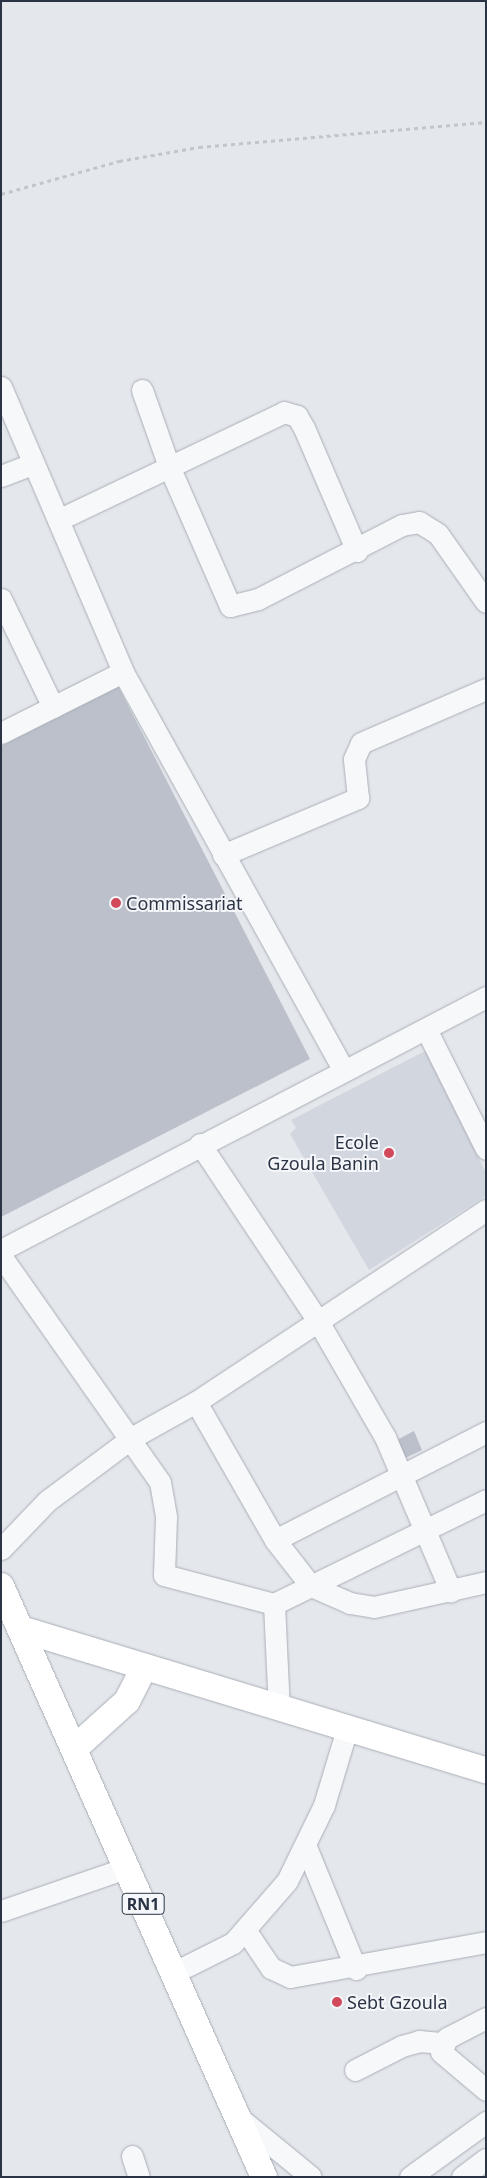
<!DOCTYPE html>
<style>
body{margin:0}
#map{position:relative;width:487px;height:2178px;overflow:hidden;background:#e4e7ec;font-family:"Noto Sans",sans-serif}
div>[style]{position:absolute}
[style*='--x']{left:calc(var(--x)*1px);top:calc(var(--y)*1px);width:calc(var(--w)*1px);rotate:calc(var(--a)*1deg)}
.built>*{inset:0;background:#d2d6de}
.building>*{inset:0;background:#bbc0ca}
.path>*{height:2.5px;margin-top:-1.25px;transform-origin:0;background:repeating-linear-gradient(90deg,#c2c5cb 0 4px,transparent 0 8px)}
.roads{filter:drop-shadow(0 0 1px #a9aeb7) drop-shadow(0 0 1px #a9aeb7)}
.minor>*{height:21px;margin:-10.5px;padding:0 10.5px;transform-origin:10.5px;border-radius:10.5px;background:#f7f8fa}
.major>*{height:26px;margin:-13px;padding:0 13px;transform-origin:13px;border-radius:13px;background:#fff}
.dots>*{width:14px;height:14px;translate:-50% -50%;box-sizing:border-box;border:2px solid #f4f6f9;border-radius:50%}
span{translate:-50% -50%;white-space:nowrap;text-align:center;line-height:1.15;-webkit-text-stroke:4px #f4f6f9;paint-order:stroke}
.shield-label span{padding:1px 4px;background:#f4f6f9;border:1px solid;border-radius:4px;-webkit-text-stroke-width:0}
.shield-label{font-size:16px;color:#2b3445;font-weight:700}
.poi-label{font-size:18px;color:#2b3445}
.left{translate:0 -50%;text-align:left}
.right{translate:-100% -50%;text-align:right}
.frame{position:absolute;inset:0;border:2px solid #2b3445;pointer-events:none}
</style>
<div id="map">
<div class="built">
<div style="clip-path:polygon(427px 1050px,486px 1173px,486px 1196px,369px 1270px,290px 1134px,296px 1128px,291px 1120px)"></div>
</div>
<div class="building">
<div style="clip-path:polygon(118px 686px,310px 1059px,1px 1217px,1px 746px)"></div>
<div style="clip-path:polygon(414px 1431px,422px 1450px,399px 1461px,393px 1442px)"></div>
</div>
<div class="path">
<div style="--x:1;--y:194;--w:123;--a:-15.6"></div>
<div style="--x:119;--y:161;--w:81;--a:-9.9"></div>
<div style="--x:199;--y:147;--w:288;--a:-5"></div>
</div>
<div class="roads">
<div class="minor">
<div style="--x:1;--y:387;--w:310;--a:66.8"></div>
<div style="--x:123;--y:672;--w:454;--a:61"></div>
<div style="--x:142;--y:390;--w:78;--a:70.6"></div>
<div style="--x:168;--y:464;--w:155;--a:66.4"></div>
<div style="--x:230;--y:606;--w:29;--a:-14"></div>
<div style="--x:258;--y:599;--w:162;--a:-27.2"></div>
<div style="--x:402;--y:525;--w:17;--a:-10"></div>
<div style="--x:419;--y:522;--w:22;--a:32"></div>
<div style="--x:438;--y:534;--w:83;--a:54.8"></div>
<div style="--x:1;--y:476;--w:33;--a:-21"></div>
<div style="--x:58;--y:520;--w:250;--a:-25.5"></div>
<div style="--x:284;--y:412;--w:14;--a:17"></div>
<div style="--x:297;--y:416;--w:14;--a:60"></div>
<div style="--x:304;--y:428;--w:134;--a:66.7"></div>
<div style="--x:1;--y:599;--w:120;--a:64.3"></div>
<div style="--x:1;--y:733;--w:136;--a:-26.6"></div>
<div style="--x:223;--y:855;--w:147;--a:-22.9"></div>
<div style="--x:358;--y:798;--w:39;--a:-96"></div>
<div style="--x:354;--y:759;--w:17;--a:-66"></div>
<div style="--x:361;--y:743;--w:136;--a:-23.4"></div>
<div style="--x:426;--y:1029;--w:134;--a:63.4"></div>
<div style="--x:200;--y:1144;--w:213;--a:56.3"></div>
<div style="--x:318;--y:1321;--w:134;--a:60"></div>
<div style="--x:385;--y:1437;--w:168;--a:66.9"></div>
<div style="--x:1;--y:1250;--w:547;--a:-27.55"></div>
<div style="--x:1;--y:1256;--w:276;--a:54.9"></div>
<div style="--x:160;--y:1482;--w:36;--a:80"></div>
<div style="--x:166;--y:1517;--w:58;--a:92"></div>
<div style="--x:164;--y:1575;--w:114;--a:14.8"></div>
<div style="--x:274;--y:1604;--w:105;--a:87.3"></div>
<div style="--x:196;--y:1402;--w:159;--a:60.2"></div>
<div style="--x:275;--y:1540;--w:58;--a:52"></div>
<div style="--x:311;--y:1586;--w:43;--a:23.6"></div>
<div style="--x:350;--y:1603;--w:24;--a:9"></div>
<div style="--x:374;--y:1607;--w:115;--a:-12.6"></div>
<div style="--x:275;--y:1540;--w:237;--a:-27.1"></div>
<div style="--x:1;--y:1549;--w:66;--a:-46.2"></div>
<div style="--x:47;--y:1501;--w:107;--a:-36.7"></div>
<div style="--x:133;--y:1437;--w:72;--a:-29.1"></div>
<div style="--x:196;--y:1402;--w:348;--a:-33.5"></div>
<div style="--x:274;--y:1604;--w:236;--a:-26.1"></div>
<div style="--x:306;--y:1847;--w:132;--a:67.7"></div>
<div style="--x:1;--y:1911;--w:132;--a:-19"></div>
<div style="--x:246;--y:1931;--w:45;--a:56"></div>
<div style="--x:271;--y:1968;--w:21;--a:25"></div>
<div style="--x:290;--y:1977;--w:199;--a:-10.1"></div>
<div style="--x:173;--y:1973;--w:67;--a:-26.6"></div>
<div style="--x:233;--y:1943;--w:82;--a:-48.9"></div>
<div style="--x:287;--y:1881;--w:85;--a:-64"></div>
<div style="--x:324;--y:1805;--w:79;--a:-73.2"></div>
<div style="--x:486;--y:2018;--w:44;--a:152.9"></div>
<div style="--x:447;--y:2038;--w:15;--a:113"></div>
<div style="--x:441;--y:2052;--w:59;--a:40.2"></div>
<div style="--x:355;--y:2070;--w:53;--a:-27.1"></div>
<div style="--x:402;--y:2046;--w:18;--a:-16"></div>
<div style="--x:419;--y:2041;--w:24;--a:5"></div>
<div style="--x:238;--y:2117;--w:94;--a:39.4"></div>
<div style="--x:132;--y:2156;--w:22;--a:72"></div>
<div style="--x:410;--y:2177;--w:94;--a:-35.9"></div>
<div style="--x:462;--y:2177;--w:30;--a:-37"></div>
</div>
<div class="major">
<div style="--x:1;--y:1586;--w:647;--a:66.01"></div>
<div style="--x:24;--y:1630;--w:483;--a:16.9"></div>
<div style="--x:75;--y:1748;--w:70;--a:-42.1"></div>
<div style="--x:127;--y:1701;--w:37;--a:-63"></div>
</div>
</div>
<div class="dots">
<div style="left:116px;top:903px;background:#d1495b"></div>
<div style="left:389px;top:1153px;background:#d1495b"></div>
<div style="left:337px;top:2002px;background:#d1495b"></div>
</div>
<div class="shield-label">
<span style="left:143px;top:1904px">RN1</span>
</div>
<div class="poi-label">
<span class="left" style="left:126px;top:903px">Commissariat</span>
<span class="right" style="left:379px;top:1153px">Ecole<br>Gzoula Banin</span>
<span class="left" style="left:347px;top:2002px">Sebt Gzoula</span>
</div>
<div class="frame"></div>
</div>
